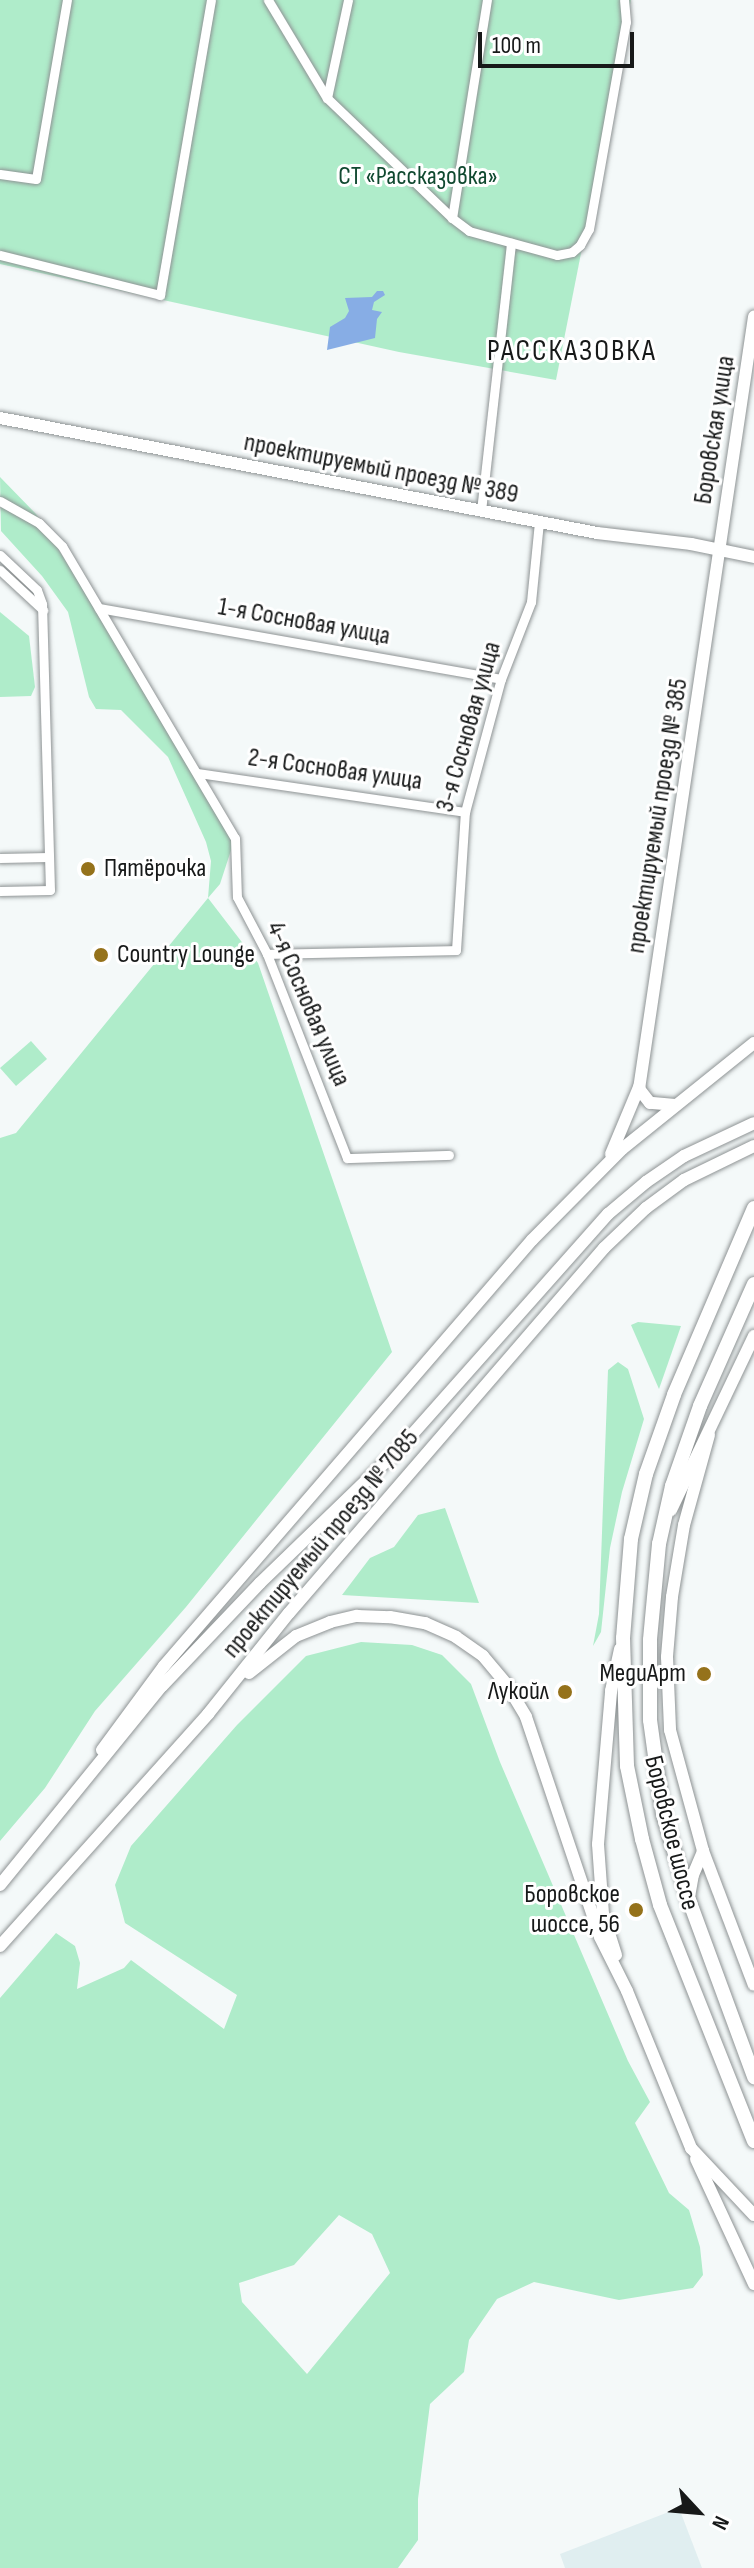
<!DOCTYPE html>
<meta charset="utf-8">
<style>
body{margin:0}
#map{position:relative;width:754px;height:2568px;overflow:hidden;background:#f4f9f9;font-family:"Sofia Sans Condensed",sans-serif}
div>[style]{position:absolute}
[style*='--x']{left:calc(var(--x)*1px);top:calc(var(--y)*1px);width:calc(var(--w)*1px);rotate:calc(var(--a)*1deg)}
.built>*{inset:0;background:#e0eef0}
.green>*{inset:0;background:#afecca}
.water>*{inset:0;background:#87ade5}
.roads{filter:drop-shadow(0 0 2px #8e9394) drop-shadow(0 0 2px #8e9394)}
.street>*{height:9px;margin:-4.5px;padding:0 4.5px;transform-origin:4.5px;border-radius:4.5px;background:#fff}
.secondary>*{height:12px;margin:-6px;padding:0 6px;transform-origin:6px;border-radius:6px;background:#fff}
.primary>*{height:14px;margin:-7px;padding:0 7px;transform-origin:7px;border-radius:7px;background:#fff}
.dots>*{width:22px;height:22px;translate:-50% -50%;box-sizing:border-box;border:4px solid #fff;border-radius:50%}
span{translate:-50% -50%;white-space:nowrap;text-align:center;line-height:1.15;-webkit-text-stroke:6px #fff;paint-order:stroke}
.park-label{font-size:26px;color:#104930}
.street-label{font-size:26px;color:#171919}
.poi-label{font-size:26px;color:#171919}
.left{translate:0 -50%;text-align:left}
.right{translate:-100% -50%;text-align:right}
.quarter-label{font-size:30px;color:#171919;letter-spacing:2px}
.north{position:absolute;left:658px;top:2472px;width:80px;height:80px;-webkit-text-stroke:6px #fff;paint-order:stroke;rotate:116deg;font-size:22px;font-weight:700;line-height:32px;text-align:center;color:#171919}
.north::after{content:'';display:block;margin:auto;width:28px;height:36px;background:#171919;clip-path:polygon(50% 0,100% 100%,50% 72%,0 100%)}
.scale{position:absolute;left:478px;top:32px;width:156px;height:36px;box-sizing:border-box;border:4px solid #171919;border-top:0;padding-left:10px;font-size:24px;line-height:28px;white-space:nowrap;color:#171919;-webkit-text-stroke:6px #fff;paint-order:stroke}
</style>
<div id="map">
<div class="built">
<div style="clip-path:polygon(679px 2508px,702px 2568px,565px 2568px,560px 2554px)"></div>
</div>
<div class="green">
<div style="clip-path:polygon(0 0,631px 0,556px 380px,399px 352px,0 264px)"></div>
<div style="clip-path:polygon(0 477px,36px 514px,192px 761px,235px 838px,220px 884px,208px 898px,258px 963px,392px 1352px,186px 1607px,95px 1711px,45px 1788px,0 1841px,0 1138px,16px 1133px,208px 898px,211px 861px,206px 842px,168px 757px,121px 710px,96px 709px,89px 697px,68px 612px,42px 576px,1px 531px)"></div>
<div style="clip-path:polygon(0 612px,29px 636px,35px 687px,31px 696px,0 697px)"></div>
<div style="clip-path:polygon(31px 1041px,47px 1059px,16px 1086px,0 1068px)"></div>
<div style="clip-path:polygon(638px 1322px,681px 1326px,659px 1389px,631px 1325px)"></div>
<div style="clip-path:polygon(618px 1362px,628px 1369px,644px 1419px,622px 1492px,610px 1548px,601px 1632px,593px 1646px,599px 1614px,608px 1370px)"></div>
<div style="clip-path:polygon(445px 1508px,479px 1603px,342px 1595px,370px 1558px,394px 1547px,418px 1515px)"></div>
<div style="clip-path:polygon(evenodd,361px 1642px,412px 1645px,442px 1655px,471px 1684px,500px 1762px,628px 2061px,650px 2102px,635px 2123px,669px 2193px,689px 2210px,700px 2247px,703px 2275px,693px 2288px,619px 2300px,534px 2282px,497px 2299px,469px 2340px,464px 2372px,430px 2404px,418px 2499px,418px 2540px,398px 2568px,0 2568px,0 1998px,56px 1933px,75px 1946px,80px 1963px,77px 1989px,124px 1968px,131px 1960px,224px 2029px,237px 1995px,125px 1923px,115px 1885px,131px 1846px,237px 1725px,306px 1656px,361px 1642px,339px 2215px,372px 2234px,390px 2273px,307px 2374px,242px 2302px,239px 2283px,294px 2265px,339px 2215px)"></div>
</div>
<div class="water">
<div style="clip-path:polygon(377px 291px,383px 291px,385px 295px,374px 302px,372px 310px,382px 312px,377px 319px,375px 338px,327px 350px,330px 327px,345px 318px,349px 311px,345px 298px,372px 297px)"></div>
</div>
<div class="roads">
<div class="street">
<div style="--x:268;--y:0;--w:114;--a:59"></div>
<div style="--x:327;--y:98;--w:173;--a:43.8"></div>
<div style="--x:452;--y:218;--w:21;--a:37"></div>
<div style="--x:469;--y:231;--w:91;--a:15.3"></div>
<div style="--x:557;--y:255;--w:15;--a:-11"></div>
<div style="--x:572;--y:252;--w:11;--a:-41"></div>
<div style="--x:580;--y:245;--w:18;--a:-61"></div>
<div style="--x:589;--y:229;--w:210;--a:-79.9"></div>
<div style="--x:626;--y:22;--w:22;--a:-95"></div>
<div style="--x:327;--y:98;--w:100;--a:-77.9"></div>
<div style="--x:0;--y:174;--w:36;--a:8"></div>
<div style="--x:36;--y:179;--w:182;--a:-80.2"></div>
<div style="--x:452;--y:218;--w:221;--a:-80.9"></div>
<div style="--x:0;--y:255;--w:165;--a:14"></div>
<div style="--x:160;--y:295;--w:299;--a:-80.2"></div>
<div style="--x:0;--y:501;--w:45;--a:29.4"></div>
<div style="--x:39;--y:523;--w:33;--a:45"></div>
<div style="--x:62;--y:546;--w:339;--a:59.4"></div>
<div style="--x:235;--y:838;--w:59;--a:88.1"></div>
<div style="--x:237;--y:897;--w:64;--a:62.2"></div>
<div style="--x:267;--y:954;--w:219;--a:68.6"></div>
<div style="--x:347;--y:1158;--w:102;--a:-1.7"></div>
<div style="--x:481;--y:511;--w:270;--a:-83.6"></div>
<div style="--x:0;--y:555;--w:51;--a:43.4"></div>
<div style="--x:37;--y:590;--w:15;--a:70"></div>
<div style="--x:42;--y:604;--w:286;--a:88.4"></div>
<div style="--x:50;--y:890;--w:50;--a:178.9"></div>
<div style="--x:0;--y:570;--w:59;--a:42.9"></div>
<div style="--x:99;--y:608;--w:408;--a:10"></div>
<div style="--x:198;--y:773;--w:270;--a:8.3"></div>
<div style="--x:0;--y:858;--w:49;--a:-1.2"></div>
<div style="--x:267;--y:954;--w:189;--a:-1.2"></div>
<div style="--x:456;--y:950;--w:138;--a:-86.3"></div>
<div style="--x:465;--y:812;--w:138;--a:-74.9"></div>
<div style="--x:501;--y:679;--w:83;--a:-68.7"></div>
<div style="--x:531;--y:602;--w:80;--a:-84.3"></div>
</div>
<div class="secondary">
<div style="--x:0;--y:418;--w:608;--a:10.9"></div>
<div style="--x:597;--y:533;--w:95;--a:6.7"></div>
<div style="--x:691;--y:544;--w:64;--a:11.7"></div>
<div style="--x:675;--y:1105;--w:25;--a:-175"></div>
<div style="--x:650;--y:1103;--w:18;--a:-128"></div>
<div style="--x:639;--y:1089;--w:781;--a:-81.53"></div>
<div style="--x:611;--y:1154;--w:73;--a:-67.3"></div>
<div style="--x:709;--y:1435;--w:93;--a:105.5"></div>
<div style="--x:684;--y:1525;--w:73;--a:99.5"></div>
<div style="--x:672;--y:1597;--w:60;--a:94.8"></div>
<div style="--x:667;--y:1657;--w:73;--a:87.6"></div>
<div style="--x:670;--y:1730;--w:125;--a:74.7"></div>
<div style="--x:703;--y:1851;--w:143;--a:69.2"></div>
<div style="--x:671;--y:1510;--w:193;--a:-64.5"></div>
<div style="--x:249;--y:1673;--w:60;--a:-38.2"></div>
<div style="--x:296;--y:1636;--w:37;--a:-22"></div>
<div style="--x:330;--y:1622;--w:28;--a:-13"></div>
<div style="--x:357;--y:1616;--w:33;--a:2"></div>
<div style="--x:390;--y:1617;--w:36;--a:10"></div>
<div style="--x:425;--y:1623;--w:34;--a:24"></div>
<div style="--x:456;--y:1637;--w:33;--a:35"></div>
<div style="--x:483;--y:1656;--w:38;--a:50"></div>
<div style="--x:507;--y:1685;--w:37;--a:59"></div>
<div style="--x:526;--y:1717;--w:232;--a:71.4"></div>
<div style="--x:600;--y:1937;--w:60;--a:63.4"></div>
<div style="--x:627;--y:1991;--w:170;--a:67.8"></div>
<div style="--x:691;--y:2148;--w:92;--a:46.8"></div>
<div style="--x:102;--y:1750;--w:104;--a:-53.6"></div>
<div style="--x:164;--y:1666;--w:563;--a:-49.18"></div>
<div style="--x:532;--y:1240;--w:128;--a:-45.3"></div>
<div style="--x:622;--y:1149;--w:169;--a:-38.8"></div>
<div style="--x:0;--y:1885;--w:257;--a:-50.9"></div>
<div style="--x:162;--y:1686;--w:142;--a:-46.4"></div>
<div style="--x:260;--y:1583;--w:196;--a:-44"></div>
<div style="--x:401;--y:1447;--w:312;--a:-48.4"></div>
<div style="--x:608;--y:1214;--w:50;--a:-40.1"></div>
<div style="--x:646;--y:1182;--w:46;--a:-34.4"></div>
<div style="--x:684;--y:1156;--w:77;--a:-25.2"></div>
<div style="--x:689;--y:1897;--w:22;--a:-80"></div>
<div style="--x:693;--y:1875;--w:26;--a:-67"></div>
<div style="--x:0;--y:1946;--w:312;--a:-48.1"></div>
<div style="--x:208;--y:1714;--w:129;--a:-51.3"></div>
<div style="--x:289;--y:1613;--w:482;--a:-49.2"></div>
<div style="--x:604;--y:1248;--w:58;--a:-43.6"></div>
<div style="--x:646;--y:1208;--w:47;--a:-36.4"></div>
<div style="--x:684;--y:1180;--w:78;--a:-25.9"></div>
<div style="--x:616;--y:1955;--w:43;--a:-107.6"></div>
<div style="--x:603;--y:1914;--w:70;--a:-94.1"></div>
<div style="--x:598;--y:1844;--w:154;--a:-85.1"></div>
<div style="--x:611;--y:1691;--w:43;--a:-77.9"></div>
<div style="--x:696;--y:2159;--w:138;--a:65.1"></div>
</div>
<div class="primary">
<div style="--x:754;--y:1208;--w:203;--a:113.2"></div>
<div style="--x:674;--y:1395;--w:84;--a:109.5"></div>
<div style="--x:646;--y:1474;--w:67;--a:103"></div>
<div style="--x:631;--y:1539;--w:99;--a:94.6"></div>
<div style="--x:623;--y:1638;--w:128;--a:88.2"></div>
<div style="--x:627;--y:1766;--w:75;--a:78.4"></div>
<div style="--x:642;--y:1839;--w:68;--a:74.7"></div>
<div style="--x:660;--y:1905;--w:254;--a:68.3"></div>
<div style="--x:754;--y:1284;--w:133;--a:113.9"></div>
<div style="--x:700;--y:1406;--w:85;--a:109.3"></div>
<div style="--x:672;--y:1486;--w:59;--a:102.6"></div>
<div style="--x:659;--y:1544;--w:96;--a:95.4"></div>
<div style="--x:650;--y:1640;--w:80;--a:90"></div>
<div style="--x:650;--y:1720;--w:95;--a:82.1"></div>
<div style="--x:663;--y:1814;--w:90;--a:73.2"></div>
<div style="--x:689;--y:1900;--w:189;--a:69.8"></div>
</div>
</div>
<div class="dots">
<div style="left:88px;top:869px;background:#95721b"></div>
<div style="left:101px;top:955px;background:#95721b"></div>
<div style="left:704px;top:1674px;background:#95721b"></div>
<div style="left:565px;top:1692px;background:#95721b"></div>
<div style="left:636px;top:1910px;background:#95721b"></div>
</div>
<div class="park-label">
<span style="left:418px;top:177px">СТ «Рассказовка»</span>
</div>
<div class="street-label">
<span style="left:715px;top:430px;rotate:-81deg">Боровская улица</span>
<span style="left:381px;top:469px;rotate:11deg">проектируемый проезд № 389</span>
<span style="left:304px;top:622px;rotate:10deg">1-я Сосновая улица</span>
<span style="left:469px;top:727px;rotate:-74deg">3-я Сосновая улица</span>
<span style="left:335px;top:770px;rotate:8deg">2-я Сосновая улица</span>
<span style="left:658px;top:816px;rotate:-81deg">проектируемый проезд № 385</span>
<span style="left:308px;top:1004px;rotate:67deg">4-я Сосновая улица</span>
<span style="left:321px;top:1544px;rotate:-50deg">проектируемый проезд № 7085</span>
<span style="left:671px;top:1833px;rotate:76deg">Боровское шоссе</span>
</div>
<div class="poi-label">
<span class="left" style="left:104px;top:869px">Пятёрочка</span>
<span class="left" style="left:117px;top:955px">Country Lounge</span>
<span class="right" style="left:686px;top:1674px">МедиАрт</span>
<span class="right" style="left:549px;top:1692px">Лукойл</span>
<span class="right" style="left:620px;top:1910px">Боровское<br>шоссе, 56</span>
</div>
<div class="quarter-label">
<span style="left:572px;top:351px">РАССКАЗОВКА</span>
</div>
<div class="north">N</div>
<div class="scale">100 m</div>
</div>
